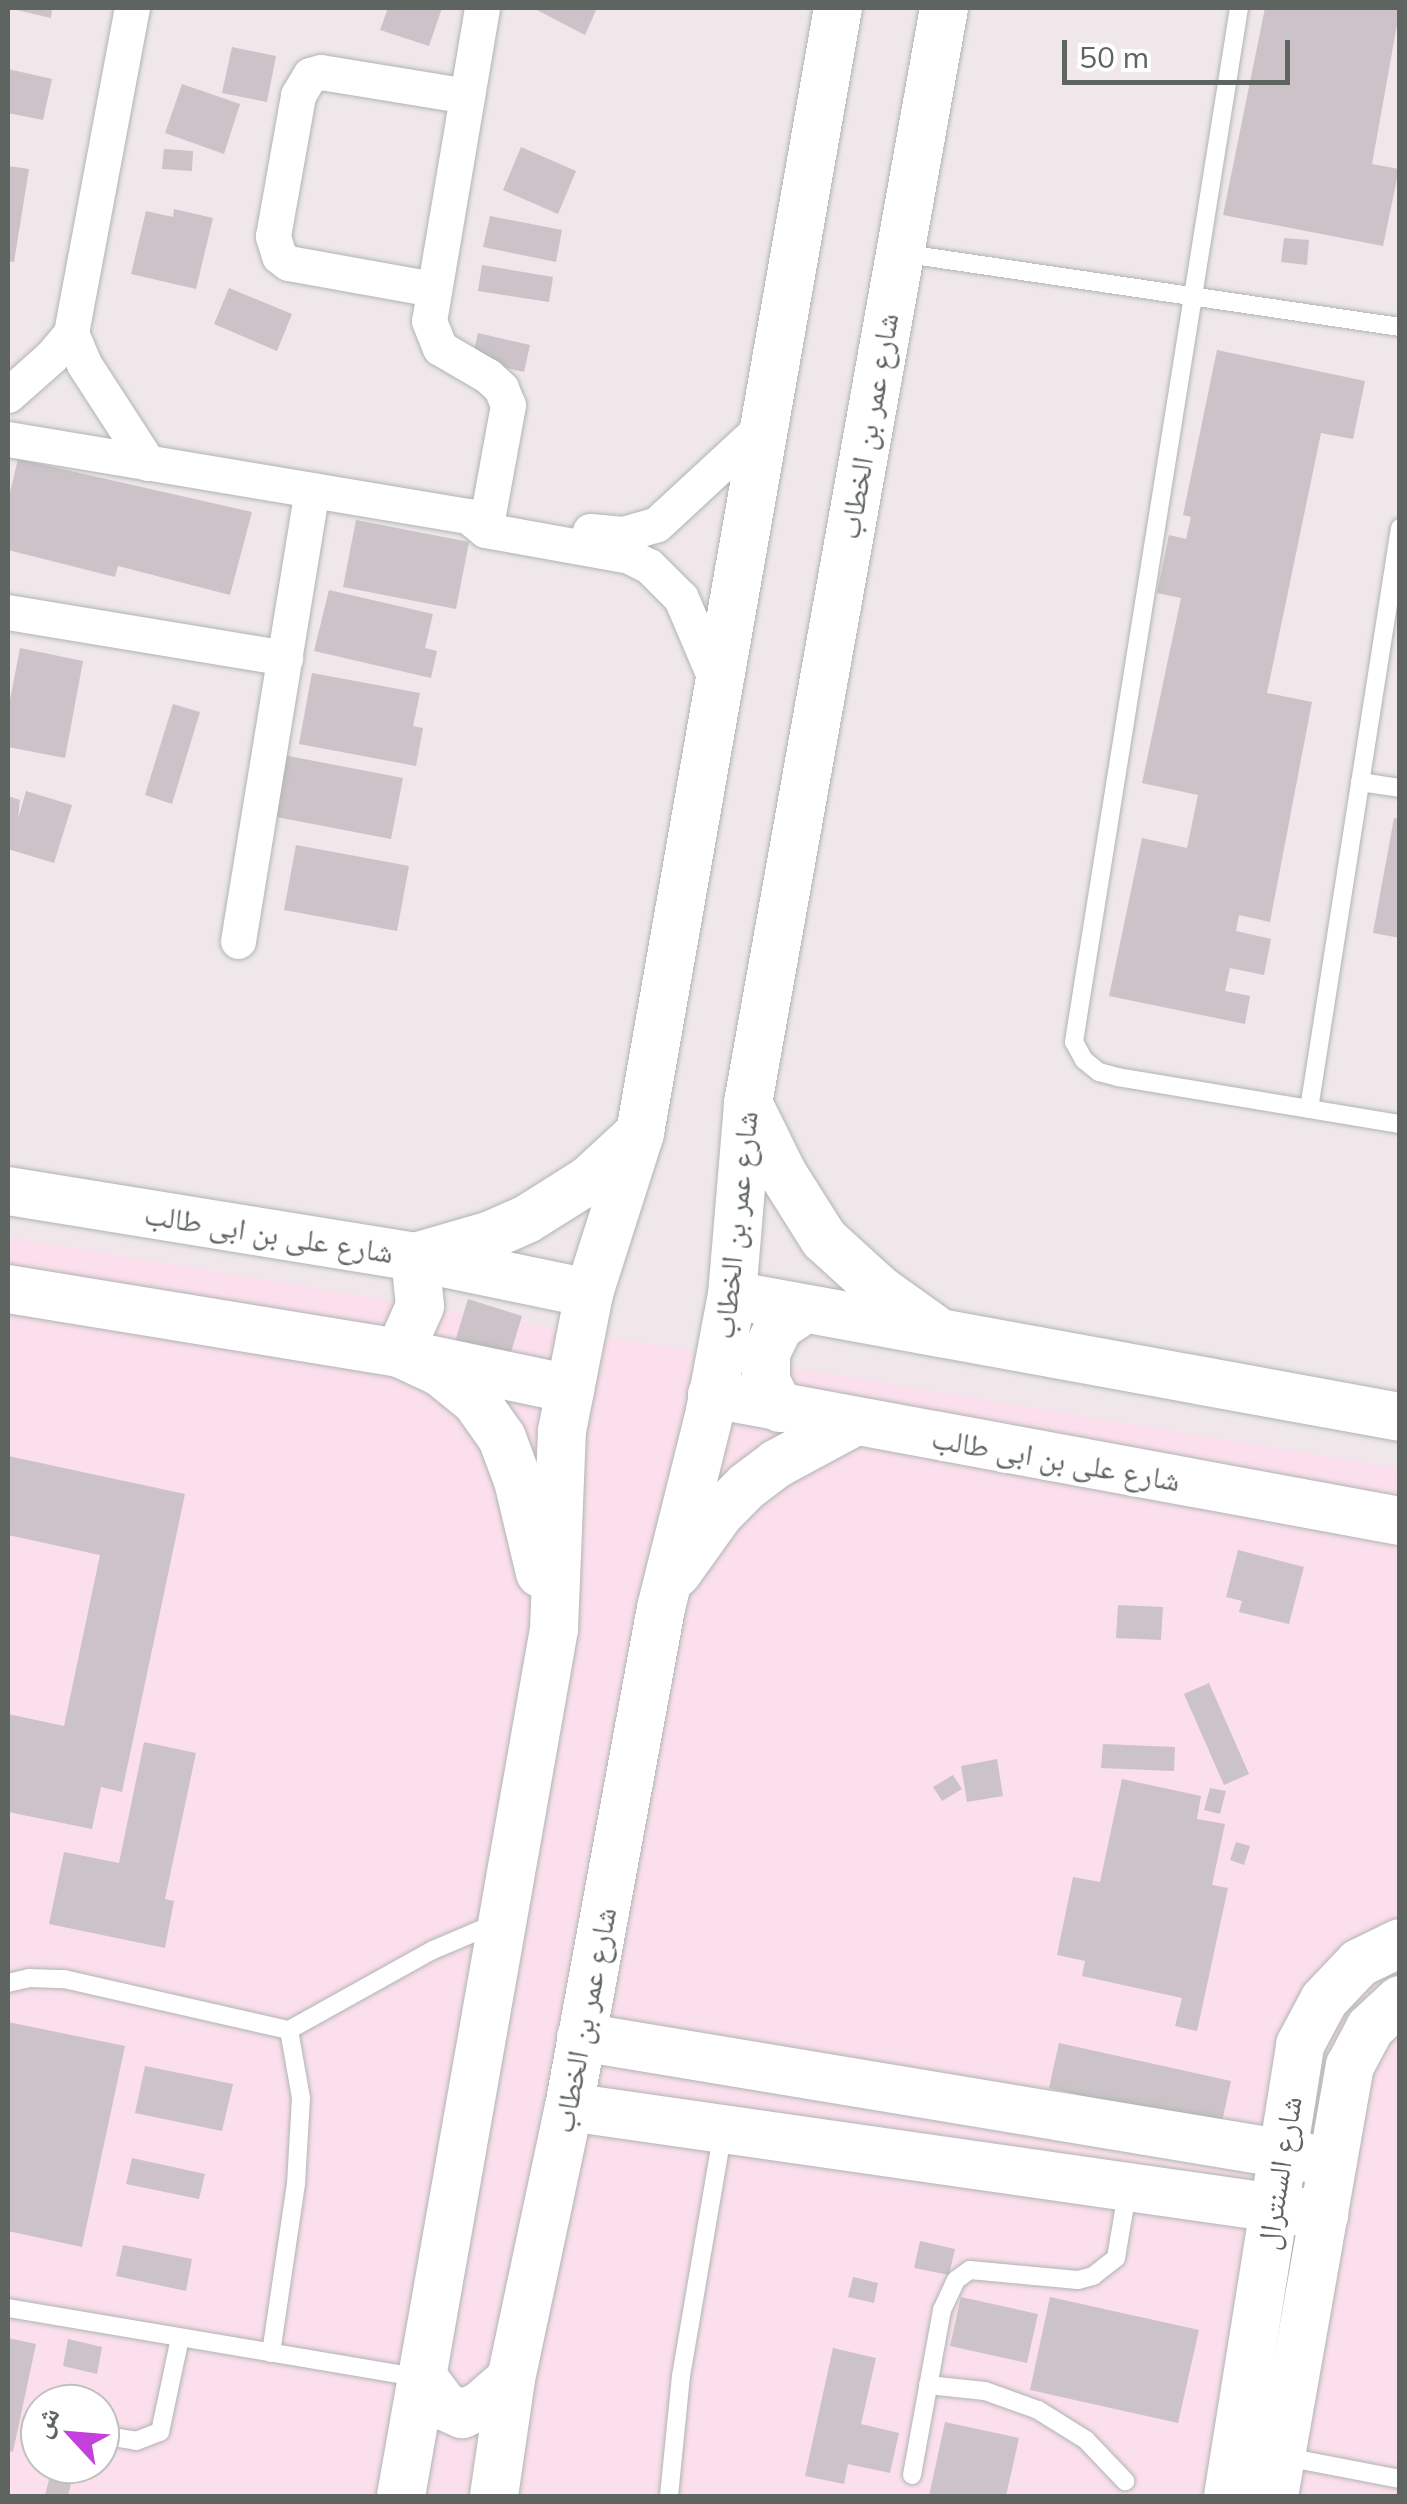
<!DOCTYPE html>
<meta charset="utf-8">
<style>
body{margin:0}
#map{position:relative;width:1407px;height:2504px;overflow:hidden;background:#efe7ea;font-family:Mulish,"Noto Naskh Arabic",sans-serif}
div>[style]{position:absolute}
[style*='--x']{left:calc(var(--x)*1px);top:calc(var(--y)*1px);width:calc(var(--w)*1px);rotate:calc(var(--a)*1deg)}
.commercial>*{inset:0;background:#fbdfec}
.building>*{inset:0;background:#cbc3c7}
.roads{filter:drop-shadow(0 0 2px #afb5b1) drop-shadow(0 0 2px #afb5b1)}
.lane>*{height:18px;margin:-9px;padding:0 9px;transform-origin:9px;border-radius:9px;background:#fff}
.street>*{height:35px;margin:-17.5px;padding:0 17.5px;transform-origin:17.5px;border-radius:17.5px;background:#fff}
.secondary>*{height:48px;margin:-24px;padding:0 24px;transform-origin:24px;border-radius:24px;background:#fff}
span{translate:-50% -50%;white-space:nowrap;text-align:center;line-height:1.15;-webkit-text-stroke:8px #fff;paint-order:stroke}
.street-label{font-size:30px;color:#5e6560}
.frame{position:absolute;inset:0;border:10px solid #5e6560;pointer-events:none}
.north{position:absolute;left:20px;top:2384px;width:100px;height:100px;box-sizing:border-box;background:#fff;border:2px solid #bfc1bf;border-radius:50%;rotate:296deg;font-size:28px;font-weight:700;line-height:40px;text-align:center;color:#5e6560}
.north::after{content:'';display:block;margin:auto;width:35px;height:45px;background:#c441db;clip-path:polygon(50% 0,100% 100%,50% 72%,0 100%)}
.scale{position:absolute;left:1062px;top:40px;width:228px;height:45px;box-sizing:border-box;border:5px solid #5e6560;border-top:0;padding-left:12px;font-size:30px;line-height:35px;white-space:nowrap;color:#5e6560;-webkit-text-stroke:8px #fff;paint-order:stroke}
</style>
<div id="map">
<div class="commercial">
<div style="clip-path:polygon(evenodd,8px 1237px,1399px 1468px,1399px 2496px,8px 2496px,8px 1237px,40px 2404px,100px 2404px,100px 2464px,40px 2464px,40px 2404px)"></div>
</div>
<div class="building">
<div style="clip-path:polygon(8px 8px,52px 8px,51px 18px)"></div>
<div style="clip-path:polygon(388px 8px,442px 8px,429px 46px,380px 30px)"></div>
<div style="clip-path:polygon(533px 8px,597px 8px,585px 35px)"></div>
<div style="clip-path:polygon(1265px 8px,1400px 8px,1372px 164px,1399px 169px,1383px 246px,1223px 215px)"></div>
<div style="clip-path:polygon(232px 47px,276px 56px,267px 102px,222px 93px)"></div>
<div style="clip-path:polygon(8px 69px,52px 79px,43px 120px,8px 113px)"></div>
<div style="clip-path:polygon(182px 84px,240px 104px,224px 154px,165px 133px)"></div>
<div style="clip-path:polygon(521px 147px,576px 171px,558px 214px,503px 190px)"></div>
<div style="clip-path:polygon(164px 149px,193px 151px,192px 171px,162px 169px)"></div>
<div style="clip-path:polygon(8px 166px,29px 169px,14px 262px,8px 261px)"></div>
<div style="clip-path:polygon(174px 209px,213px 218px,196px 289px,131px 274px,146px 211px,173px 217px)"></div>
<div style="clip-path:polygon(490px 216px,562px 230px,556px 262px,483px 247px)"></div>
<div style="clip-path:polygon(1284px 238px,1309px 240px,1307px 265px,1281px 262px)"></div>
<div style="clip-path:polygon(482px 265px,553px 277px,549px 302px,478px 291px)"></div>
<div style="clip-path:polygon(229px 288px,292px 314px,277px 351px,214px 324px)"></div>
<div style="clip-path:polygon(478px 333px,530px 345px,524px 372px,472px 360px)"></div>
<div style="clip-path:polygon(1217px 350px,1365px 381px,1353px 439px,1321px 433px,1267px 693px,1312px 702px,1270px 922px,1239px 915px,1236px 931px,1271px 939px,1264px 975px,1230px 968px,1225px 991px,1250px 996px,1245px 1024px,1109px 996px,1142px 838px,1187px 848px,1198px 795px,1142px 783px,1181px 598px,1157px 593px,1169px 535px,1186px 539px,1191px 517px,1183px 515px)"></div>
<div style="clip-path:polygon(18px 459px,252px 512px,230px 595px,118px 566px,115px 577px,8px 550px,8px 501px)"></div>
<div style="clip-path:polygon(356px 520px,469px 542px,456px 609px,343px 587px)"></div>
<div style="clip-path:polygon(329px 590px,433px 614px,425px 648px,437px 651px,431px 678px,314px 651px)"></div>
<div style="clip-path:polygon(20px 648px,83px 661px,65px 758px,8px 747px,8px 710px)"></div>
<div style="clip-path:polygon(312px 673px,420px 693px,413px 726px,423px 728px,416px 766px,299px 744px)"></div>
<div style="clip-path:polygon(173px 704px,200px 712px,172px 804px,145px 795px)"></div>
<div style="clip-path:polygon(278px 754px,403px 778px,391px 839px,266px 815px)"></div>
<div style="clip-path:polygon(26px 791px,72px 805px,54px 863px,8px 849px,8px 796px,20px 800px,18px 819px)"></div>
<div style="clip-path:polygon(1394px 818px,1400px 819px,1400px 938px,1373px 933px)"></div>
<div style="clip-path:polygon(296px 845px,409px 866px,397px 931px,284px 910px)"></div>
<div style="clip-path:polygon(468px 1299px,522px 1316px,508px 1362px,454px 1345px)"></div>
<div style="clip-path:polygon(8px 1456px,185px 1494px,122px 1792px,101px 1787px,92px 1829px,8px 1812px,8px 1714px,64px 1726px,100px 1555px,8px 1535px)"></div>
<div style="clip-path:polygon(1238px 1550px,1304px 1567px,1289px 1624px,1239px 1612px,1242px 1601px,1226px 1597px)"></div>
<div style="clip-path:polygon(1118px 1605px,1163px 1607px,1161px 1640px,1116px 1638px)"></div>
<div style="clip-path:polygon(1209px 1683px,1249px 1774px,1224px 1785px,1184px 1694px)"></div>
<div style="clip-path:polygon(144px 1742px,196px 1753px,165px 1899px,174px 1901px,165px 1948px,49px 1924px,64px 1852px,119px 1863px)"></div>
<div style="clip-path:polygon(1103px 1744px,1175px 1747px,1174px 1771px,1101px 1768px)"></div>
<div style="clip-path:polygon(997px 1759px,1003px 1796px,967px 1802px,961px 1766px)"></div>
<div style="clip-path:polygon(953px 1775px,962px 1789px,942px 1801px,933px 1787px)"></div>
<div style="clip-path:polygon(1122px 1779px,1201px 1796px,1197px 1819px,1225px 1824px,1212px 1885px,1228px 1888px,1197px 2031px,1175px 2026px,1182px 1998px,1082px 1976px,1085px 1961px,1057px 1955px,1073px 1877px,1100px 1882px)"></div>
<div style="clip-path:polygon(1210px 1788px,1226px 1791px,1220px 1814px,1204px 1810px)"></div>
<div style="clip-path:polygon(1236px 1842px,1250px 1846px,1244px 1865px,1230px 1860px)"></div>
<div style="clip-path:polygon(8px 2022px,125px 2046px,82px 2247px,8px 2231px)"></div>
<div style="clip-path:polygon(1059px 2043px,1231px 2081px,1221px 2126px,1049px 2088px)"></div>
<div style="clip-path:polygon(145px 2066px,233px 2084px,222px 2131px,135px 2113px)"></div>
<div style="clip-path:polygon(132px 2158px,205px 2174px,199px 2199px,126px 2184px)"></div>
<div style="clip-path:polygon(920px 2241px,955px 2249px,949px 2275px,914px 2268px)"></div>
<div style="clip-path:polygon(123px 2245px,192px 2259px,186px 2291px,116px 2276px)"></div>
<div style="clip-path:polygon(853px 2277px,878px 2283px,874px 2303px,848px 2297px)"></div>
<div style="clip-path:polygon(961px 2297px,1038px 2314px,1027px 2363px,950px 2346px)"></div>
<div style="clip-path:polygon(1050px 2297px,1199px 2330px,1178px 2423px,1030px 2390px)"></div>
<div style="clip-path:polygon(8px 2338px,36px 2344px,13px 2452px,8px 2451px)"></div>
<div style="clip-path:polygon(68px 2339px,102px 2347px,97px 2374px,63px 2366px)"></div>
<div style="clip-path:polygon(833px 2348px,876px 2358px,861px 2424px,899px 2433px,890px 2473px,848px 2464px,844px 2484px,805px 2476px)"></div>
<div style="clip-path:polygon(945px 2422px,1019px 2438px,1006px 2496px,929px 2496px)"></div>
<div style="clip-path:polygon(50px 2475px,72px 2480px,68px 2496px,45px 2496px)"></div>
</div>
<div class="roads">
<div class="lane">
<div style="--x:1239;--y:8;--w:1047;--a:99.07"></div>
<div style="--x:1074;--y:1042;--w:21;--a:61"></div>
<div style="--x:1084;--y:1060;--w:19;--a:39"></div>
<div style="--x:1099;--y:1072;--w:20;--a:15"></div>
<div style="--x:1118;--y:1077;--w:286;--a:9.5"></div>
<div style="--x:900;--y:253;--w:505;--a:8.42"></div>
<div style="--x:1360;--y:782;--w:40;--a:8.5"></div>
<div style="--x:1309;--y:1109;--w:588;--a:-81.1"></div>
<div style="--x:8;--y:1983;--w:22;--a:-13"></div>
<div style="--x:29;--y:1978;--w:35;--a:2"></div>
<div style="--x:64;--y:1979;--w:231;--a:12.8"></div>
<div style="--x:289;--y:2030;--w:165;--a:-29.1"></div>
<div style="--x:433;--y:1950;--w:72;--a:-23"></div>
<div style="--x:8;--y:2308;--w:419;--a:9.6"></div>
<div style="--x:271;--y:2353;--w:171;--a:-81.6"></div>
<div style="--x:296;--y:2184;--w:86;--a:-86.7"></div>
<div style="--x:301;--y:2098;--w:69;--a:-100"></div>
<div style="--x:928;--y:2385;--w:57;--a:6"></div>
<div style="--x:985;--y:2391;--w:56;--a:19.7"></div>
<div style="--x:1038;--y:2410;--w:57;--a:32"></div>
<div style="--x:1086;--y:2440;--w:57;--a:46.4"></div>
<div style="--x:100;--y:2435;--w:36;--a:9"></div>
<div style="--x:136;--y:2441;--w:26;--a:-21"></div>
<div style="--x:160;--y:2432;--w:96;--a:-78"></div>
<div style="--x:1281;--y:2456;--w:121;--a:10.9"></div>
<div style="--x:912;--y:2475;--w:168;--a:-79.7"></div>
<div style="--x:942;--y:2310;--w:33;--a:-65"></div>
<div style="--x:956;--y:2280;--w:17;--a:-36"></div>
<div style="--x:970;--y:2270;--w:108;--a:5.3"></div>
<div style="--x:1078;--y:2280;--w:16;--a:-15"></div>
<div style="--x:1093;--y:2276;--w:29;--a:-38"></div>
<div style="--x:1116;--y:2258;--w:72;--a:-80.4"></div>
<div style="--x:669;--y:2496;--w:121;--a:-84.3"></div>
<div style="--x:681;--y:2376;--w:249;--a:-80.3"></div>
</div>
<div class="street">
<div style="--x:482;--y:8;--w:317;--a:99.6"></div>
<div style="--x:429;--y:321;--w:29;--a:68"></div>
<div style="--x:440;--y:348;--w:56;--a:30.3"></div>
<div style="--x:488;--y:376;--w:18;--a:43"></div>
<div style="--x:501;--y:388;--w:18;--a:68"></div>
<div style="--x:508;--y:405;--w:127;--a:100.4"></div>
<div style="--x:433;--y:289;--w:147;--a:-169.8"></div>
<div style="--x:288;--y:263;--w:11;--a:-142"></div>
<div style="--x:279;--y:256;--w:21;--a:-107"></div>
<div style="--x:273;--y:236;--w:143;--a:-79.9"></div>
<div style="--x:298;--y:95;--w:23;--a:-59"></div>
<div style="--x:310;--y:75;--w:11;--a:-15"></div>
<div style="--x:321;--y:72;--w:148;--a:9.3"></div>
<div style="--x:71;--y:333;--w:34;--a:67"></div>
<div style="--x:84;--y:364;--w:118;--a:57.1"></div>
<div style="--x:8;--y:395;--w:57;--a:-41.5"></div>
<div style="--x:51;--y:357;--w:31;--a:-50"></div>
<div style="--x:71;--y:333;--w:331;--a:-79.4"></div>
<div style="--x:8;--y:439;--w:466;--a:9.5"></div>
<div style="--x:468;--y:516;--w:22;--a:39"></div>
<div style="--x:485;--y:530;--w:146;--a:10.2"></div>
<div style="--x:629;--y:556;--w:22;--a:27"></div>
<div style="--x:649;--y:566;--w:45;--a:45"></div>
<div style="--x:681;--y:598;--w:95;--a:67"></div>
<div style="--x:590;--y:531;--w:33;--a:5"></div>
<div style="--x:623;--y:534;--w:35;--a:-16"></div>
<div style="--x:657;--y:524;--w:144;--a:-42.8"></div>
<div style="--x:8;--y:612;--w:281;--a:9.4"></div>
<div style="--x:238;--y:941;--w:457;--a:-80.7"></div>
</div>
<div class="secondary">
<div style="--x:748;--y:1103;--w:79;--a:63.8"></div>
<div style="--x:783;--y:1174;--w:77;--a:57.8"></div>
<div style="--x:824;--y:1239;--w:76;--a:42.3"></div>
<div style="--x:880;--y:1290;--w:65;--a:35.6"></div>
<div style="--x:8;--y:1191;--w:412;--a:9.2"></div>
<div style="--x:415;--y:1257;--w:178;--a:11.7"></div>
<div style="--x:8;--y:1289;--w:396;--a:9.3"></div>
<div style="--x:399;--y:1353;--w:175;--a:11.9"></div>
<div style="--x:732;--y:1295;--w:679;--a:10.35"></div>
<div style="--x:712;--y:1394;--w:700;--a:10.46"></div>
<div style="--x:780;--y:1408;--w:30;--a:-118"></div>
<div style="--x:766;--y:1382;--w:29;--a:-90"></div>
<div style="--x:766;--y:1353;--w:30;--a:-64"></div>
<div style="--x:779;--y:1326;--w:30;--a:-33"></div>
<div style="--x:540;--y:1573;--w:95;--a:-103.4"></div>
<div style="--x:518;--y:1481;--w:46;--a:-110.4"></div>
<div style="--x:502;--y:1438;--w:45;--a:-125.1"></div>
<div style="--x:476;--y:1401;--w:46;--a:-141.1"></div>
<div style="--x:440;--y:1372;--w:45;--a:-155.1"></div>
<div style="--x:399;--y:1353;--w:51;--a:-65.9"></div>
<div style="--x:420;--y:1306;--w:49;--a:-95.8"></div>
<div style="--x:415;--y:1257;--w:79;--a:-16.1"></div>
<div style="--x:491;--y:1235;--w:39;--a:-24"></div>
<div style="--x:527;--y:1219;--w:73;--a:-32.2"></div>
<div style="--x:589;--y:1180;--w:69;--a:-42.7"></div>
<div style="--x:677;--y:1573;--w:74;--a:-54.4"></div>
<div style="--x:720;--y:1513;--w:38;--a:-45"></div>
<div style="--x:747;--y:1486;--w:36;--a:-37"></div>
<div style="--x:776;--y:1464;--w:89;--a:-28.3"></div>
<div style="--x:581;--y:2037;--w:762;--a:9.44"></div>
<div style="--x:569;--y:2107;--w:763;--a:8.14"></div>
<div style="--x:424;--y:2379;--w:34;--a:53"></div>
<div style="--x:444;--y:2406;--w:20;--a:24"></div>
<div style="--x:462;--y:2414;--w:20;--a:-24"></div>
<div style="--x:480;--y:2406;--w:41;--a:-41.1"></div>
<div style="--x:401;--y:2496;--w:880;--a:-79.99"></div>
<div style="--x:554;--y:1629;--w:198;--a:-87.7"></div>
<div style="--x:562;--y:1431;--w:141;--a:-78.9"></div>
<div style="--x:589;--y:1293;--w:168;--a:-72.3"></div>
<div style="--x:640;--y:1133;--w:1142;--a:-80.02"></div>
<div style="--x:494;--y:2496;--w:118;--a:-81.7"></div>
<div style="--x:511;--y:2379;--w:278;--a:-78"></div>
<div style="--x:569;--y:2107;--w:507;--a:-79.55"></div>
<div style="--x:661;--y:1608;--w:203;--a:-76"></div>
<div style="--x:710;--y:1411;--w:118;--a:-79.3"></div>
<div style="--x:732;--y:1295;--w:193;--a:-85.2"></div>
<div style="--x:748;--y:1103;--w:1112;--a:-79.85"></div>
<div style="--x:1228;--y:2496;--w:457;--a:-80.9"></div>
<div style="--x:1300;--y:2045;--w:51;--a:-61.9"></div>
<div style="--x:1324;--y:2000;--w:51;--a:-46.6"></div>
<div style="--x:1359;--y:1963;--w:46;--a:-26"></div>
<div style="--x:1274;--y:2496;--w:437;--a:-80"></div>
<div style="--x:1350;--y:2066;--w:43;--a:-62.2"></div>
<div style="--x:1370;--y:2028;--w:41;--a:-43"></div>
</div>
</div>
<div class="street-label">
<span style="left:868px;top:426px;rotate:-80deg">شارع عمر بن الخطاب</span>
<span style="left:735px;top:1225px;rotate:-84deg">شارع عمر بن الخطاب</span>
<span style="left:269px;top:1233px;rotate:9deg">شارع على بن ابى طالب</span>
<span style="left:1056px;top:1459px;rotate:10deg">شارع على بن ابى طالب</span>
<span style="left:584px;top:2020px;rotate:-79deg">شارع عمر بن الخطاب</span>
<span style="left:1279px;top:2173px;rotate:-81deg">شارع السنترال</span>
</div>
<div class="frame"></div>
<div class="north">ش</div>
<div class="scale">50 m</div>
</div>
